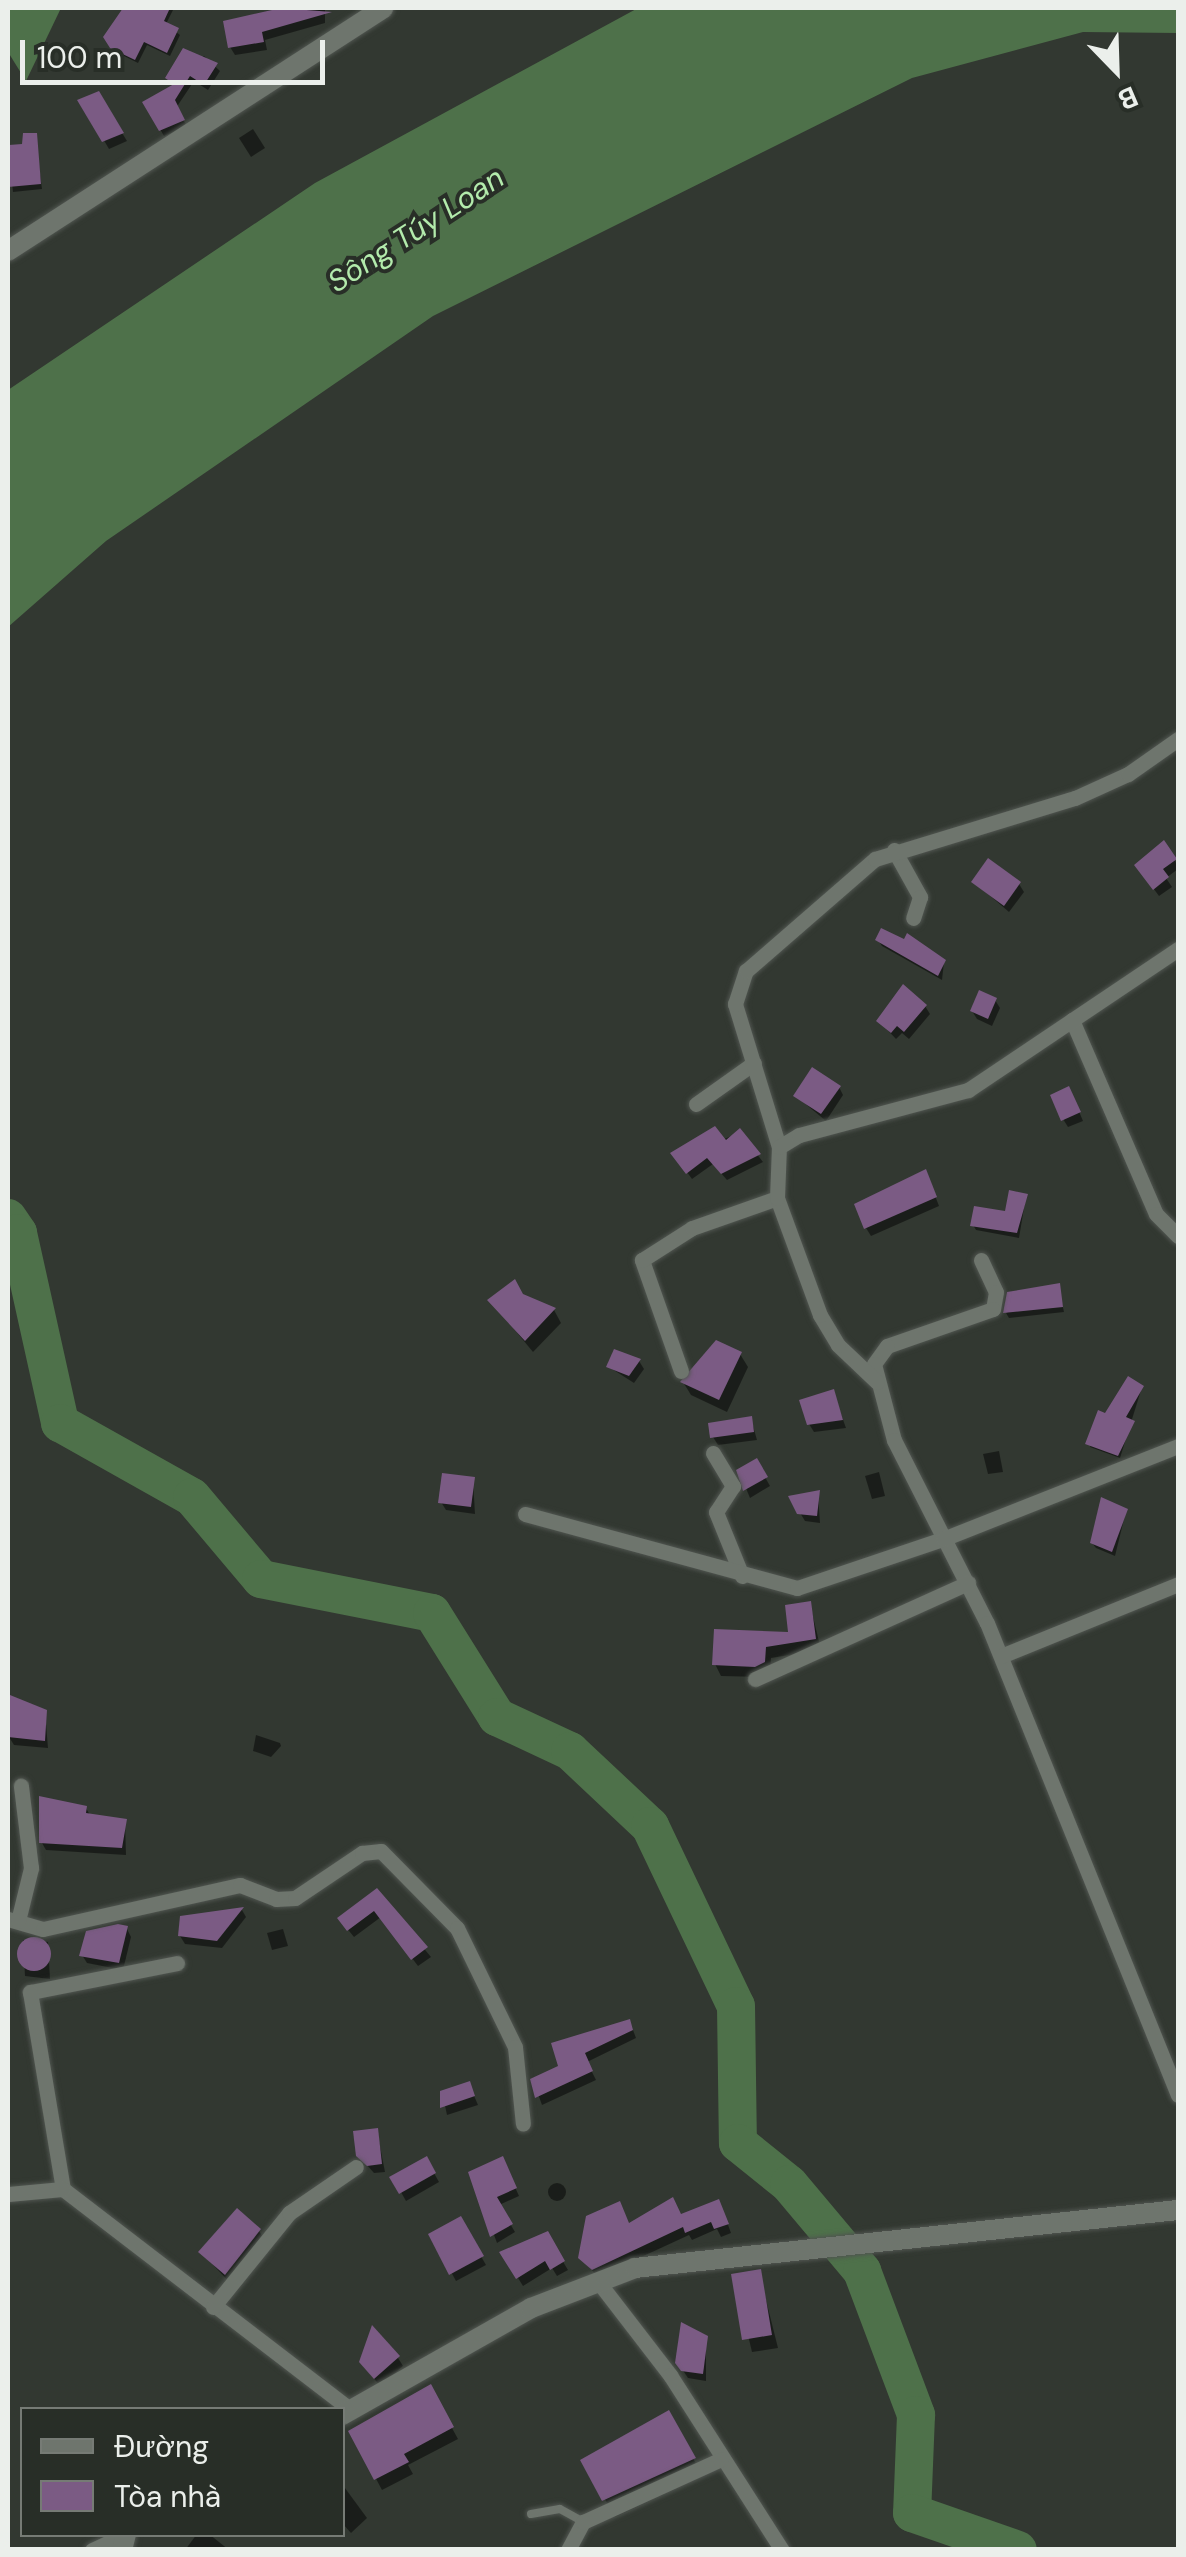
<!DOCTYPE html>
<meta charset="utf-8">
<style>
body{margin:0}
#map{position:relative;width:1186px;height:2557px;overflow:hidden;background:#323831;font-family:"DM Sans",sans-serif}
div>[style]{position:absolute}
[style*='--x']{left:calc(var(--x)*1px);top:calc(var(--y)*1px);width:calc(var(--w)*1px);rotate:calc(var(--a)*1deg)}
.forest>*{inset:0;background:#4e714a}
.shadow>*{inset:0;background:#0007}
.round{border-radius:50%}
.river>*{height:38px;margin:-19px;padding:0 19px;transform-origin:19px;border-radius:19px;background:#4e714a}
.building>*{inset:0;background:#7b5b84}
.roads{filter:drop-shadow(0 0 2px #505550) drop-shadow(0 0 2px #505550)}
.service>*{height:8px;margin:-4px;padding:0 4px;transform-origin:4px;border-radius:4px;background:#6e756d}
.minor>*{height:15px;margin:-7.5px;padding:0 7.5px;transform-origin:7.5px;border-radius:7.5px;background:#6e756d}
.tertiary>*{height:20px;margin:-10px;padding:0 10px;transform-origin:10px;border-radius:10px;background:#6e756d}
span{translate:-50% -50%;white-space:nowrap;text-align:center;line-height:1.15;-webkit-text-stroke:8px #282e27;paint-order:stroke}
.water-label{font-size:30px;color:#b3ebac;font-style:italic}
.frame{position:absolute;inset:0;border:10px solid #ebefeb;pointer-events:none}
.legend{position:absolute;left:20px;top:2407px;width:325px;height:130px;box-sizing:border-box;background:#282e27;border:2px solid #767b75;margin:0;padding:12px 18px;list-style:none;font-size:30px;color:#ebefeb}
.legend li{display:flex;align-items:center;gap:20px;height:50px}
.legend b{width:50px;border:2px solid #767b75}
.north{position:absolute;left:1066px;top:20px;width:100px;height:100px;-webkit-text-stroke:8px #282e27;paint-order:stroke;rotate:157deg;font-size:28px;font-weight:700;line-height:40px;text-align:center;color:#ebefeb}
.north::after{content:'';display:block;margin:auto;width:35px;height:45px;background:#ebefeb;clip-path:polygon(50% 0,100% 100%,50% 72%,0 100%)}
.scale{position:absolute;left:20px;top:40px;width:305px;height:45px;box-sizing:border-box;border:5px solid #ebefeb;border-top:0;padding-left:12px;font-size:30px;line-height:35px;white-space:nowrap;color:#ebefeb;-webkit-text-stroke:8px #282e27;paint-order:stroke}
</style>
<div id="map">
<div class="forest">
<div style="clip-path:polygon(8px 8px,61px 8px,26px 81px,8px 52px)"></div>
<div style="clip-path:polygon(638px 8px,1178px 8px,1178px 33px,1083px 32px,912px 78px,433px 316px,106px 541px,8px 627px,8px 390px,315px 183px)"></div>
</div>
<div class="shadow">
<div style="clip-path:polygon(128px 8px,174px 8px,166px 24px,180px 35px,170px 56px,147px 45px,138px 63px,116px 52px,107px 37px)"></div>
<div style="clip-path:polygon(284px 8px,325px 8px,325px 23px,265px 40px,267px 50px,235px 55px,230px 47px)"></div>
<div style="clip-path:polygon(204px 56px,220px 71px,208px 90px,194px 81px,176px 108px,187px 126px,164px 136px,145px 103px,174px 86px,168px 78px)"></div>
<div style="clip-path:polygon(98px 94px,127px 141px,109px 149px,81px 101px)"></div>
<div style="clip-path:polygon(253px 129px,265px 148px,251px 157px,239px 138px)"></div>
<div style="clip-path:polygon(35px 136px,42px 189px,13px 192px,8px 148px,24px 146px)"></div>
<div style="clip-path:polygon(1175px 860px,1178px 869px,1166px 878px,1172px 887px,1159px 896px,1142px 873px)"></div>
<div style="clip-path:polygon(974px 882px,1019px 884px,1024px 892px,1009px 912px)"></div>
<div style="clip-path:polygon(878px 940px,944px 962px,942px 980px,882px 946px)"></div>
<div style="clip-path:polygon(995px 1000px,1000px 1008px,992px 1026px,977px 1019px,972px 1011px)"></div>
<div style="clip-path:polygon(925px 1006px,930px 1014px,909px 1039px,902px 1033px,896px 1039px,879px 1021px)"></div>
<div style="clip-path:polygon(839px 1087px,843px 1095px,826px 1121px,796px 1096px)"></div>
<div style="clip-path:polygon(1073px 1097px,1083px 1121px,1068px 1127px,1063px 1119px)"></div>
<div style="clip-path:polygon(740px 1132px,763px 1162px,727px 1180px,713px 1164px,692px 1179px,678px 1160px)"></div>
<div style="clip-path:polygon(929px 1180px,939px 1206px,871px 1236px,866px 1228px)"></div>
<div style="clip-path:polygon(1026px 1196px,1019px 1238px,976px 1230px,973px 1225px,1007px 1214px)"></div>
<div style="clip-path:polygon(1058px 1286px,1064px 1312px,1009px 1318px,1006px 1313px)"></div>
<div style="clip-path:polygon(522px 1297px,554px 1310px,561px 1323px,533px 1352px,490px 1300px)"></div>
<div style="clip-path:polygon(740px 1354px,748px 1367px,727px 1412px,691px 1395px,683px 1382px)"></div>
<div style="clip-path:polygon(639px 1361px,644px 1369px,634px 1383px,609px 1367px)"></div>
<div style="clip-path:polygon(1142px 1387px,1120px 1458px,1090px 1447px,1106px 1416px)"></div>
<div style="clip-path:polygon(833px 1392px,846px 1428px,814px 1432px,809px 1424px)"></div>
<div style="clip-path:polygon(751px 1419px,757px 1440px,718px 1445px,713px 1437px)"></div>
<div style="clip-path:polygon(999px 1451px,1003px 1472px,988px 1474px,983px 1454px)"></div>
<div style="clip-path:polygon(756px 1461px,770px 1486px,750px 1498px,739px 1471px)"></div>
<div style="clip-path:polygon(879px 1472px,885px 1496px,872px 1499px,865px 1476px)"></div>
<div style="clip-path:polygon(473px 1480px,475px 1514px,446px 1510px,441px 1502px)"></div>
<div style="clip-path:polygon(818px 1493px,820px 1523px,805px 1521px,791px 1498px)"></div>
<div style="clip-path:polygon(1126px 1511px,1115px 1556px,1096px 1548px,1092px 1543px)"></div>
<div style="clip-path:polygon(810px 1604px,821px 1650px,771px 1658px,770px 1673px,762px 1677px,721px 1676px,715px 1664px,791px 1634px)"></div>
<div style="clip-path:polygon(45px 1712px,48px 1748px,14px 1745px,9px 1737px)"></div>
<div style="clip-path:polygon(256px 1735px,280px 1743px,281px 1746px,271px 1757px,253px 1751px)"></div>
<div style="clip-path:polygon(86px 1808px,91px 1817px,125px 1821px,126px 1855px,46px 1850px,42px 1843px)"></div>
<div style="clip-path:polygon(377px 1892px,431px 1957px,418px 1966px,381px 1917px,354px 1937px,345px 1926px)"></div>
<div style="clip-path:polygon(242px 1910px,246px 1917px,222px 1948px,185px 1944px,180px 1936px,183px 1918px)"></div>
<div style="clip-path:polygon(127px 1929px,131px 1937px,123px 1970px,87px 1963px,82px 1955px)"></div>
<div style="clip-path:polygon(283px 1929px,288px 1946px,272px 1950px,267px 1933px)"></div>
<div style="clip-path:polygon(23px 1940px,48px 1942px,50px 1979px,25px 1976px)"></div>
<div style="clip-path:polygon(633px 2030px,636px 2038px,587px 2062px,596px 2080px,542px 2105px,533px 2080px,561px 2067px,554px 2045px)"></div>
<div style="clip-path:polygon(469px 2084px,478px 2105px,447px 2115px,442px 2092px)"></div>
<div style="clip-path:polygon(377px 2131px,385px 2172px,374px 2173px,358px 2155px)"></div>
<div style="clip-path:polygon(426px 2159px,439px 2182px,406px 2201px,393px 2178px)"></div>
<div style="clip-path:polygon(506px 2167px,519px 2196px,499px 2205px,515px 2232px,497px 2243px,471px 2173px)"></div>
<div class="round" style="left:548px;top:2183px;width:18px;height:18px"></div>
<div style="clip-path:polygon(723px 2211px,731px 2233px,721px 2237px,717px 2229px,692px 2240px,689px 2235px,598px 2277px,581px 2258px,629px 2226px)"></div>
<div style="clip-path:polygon(460px 2220px,486px 2265px,456px 2281px,431px 2235px)"></div>
<div style="clip-path:polygon(259px 2231px,267px 2244px,233px 2286px,201px 2252px)"></div>
<div style="clip-path:polygon(547px 2235px,568px 2270px,557px 2276px,552px 2268px,523px 2286px,503px 2254px)"></div>
<div style="clip-path:polygon(759px 2272px,778px 2348px,752px 2352px,734px 2276px)"></div>
<div style="clip-path:polygon(706px 2338px,706px 2381px,688px 2378px,678px 2363px)"></div>
<div style="clip-path:polygon(398px 2358px,403px 2366px,380px 2386px,361px 2362px)"></div>
<div style="clip-path:polygon(430px 2388px,458px 2439px,408px 2465px,413px 2474px,382px 2490px,351px 2432px)"></div>
<div style="clip-path:polygon(668px 2414px,703px 2476px,615px 2517px,583px 2461px)"></div>
<div style="clip-path:polygon(342px 2484px,367px 2518px,351px 2533px,342px 2523px)"></div>
<div style="clip-path:polygon(197px 2534px,209px 2534px,229px 2550px,185px 2550px)"></div>
</div>
<div class="river">
<div style="--x:8;--y:1218;--w:18;--a:56"></div>
<div style="--x:18;--y:1233;--w:195;--a:77.5"></div>
<div style="--x:60;--y:1423;--w:151;--a:29.3"></div>
<div style="--x:192;--y:1497;--w:107;--a:49.9"></div>
<div style="--x:261;--y:1579;--w:174;--a:11.2"></div>
<div style="--x:432;--y:1613;--w:123;--a:58"></div>
<div style="--x:497;--y:1717;--w:81;--a:25"></div>
<div style="--x:570;--y:1751;--w:110;--a:43.2"></div>
<div style="--x:650;--y:1826;--w:199;--a:64.5"></div>
<div style="--x:736;--y:2006;--w:137;--a:89.2"></div>
<div style="--x:738;--y:2143;--w:65;--a:38.8"></div>
<div style="--x:789;--y:2184;--w:114;--a:50"></div>
<div style="--x:862;--y:2271;--w:154;--a:69.4"></div>
<div style="--x:916;--y:2415;--w:98;--a:92.3"></div>
<div style="--x:912;--y:2513;--w:112;--a:19.2"></div>
</div>
<div class="building">
<div style="clip-path:polygon(123px 8px,170px 8px,164px 21px,179px 28px,167px 53px,144px 42px,135px 60px,110px 48px,103px 37px)"></div>
<div style="clip-path:polygon(281px 8px,332px 12px,262px 32px,264px 42px,228px 48px,223px 21px)"></div>
<div style="clip-path:polygon(183px 48px,218px 63px,204px 85px,190px 76px,175px 100px,185px 120px,159px 131px,142px 102px,174px 84px,165px 78px)"></div>
<div style="clip-path:polygon(99px 91px,124px 133px,102px 142px,77px 100px)"></div>
<div style="clip-path:polygon(23px 133px,37px 133px,41px 184px,8px 187px,9px 145px,22px 144px)"></div>
<div style="clip-path:polygon(1164px 840px,1177px 859px,1163px 869px,1169px 877px,1153px 890px,1134px 865px)"></div>
<div style="clip-path:polygon(988px 858px,1021px 882px,1004px 906px,971px 882px)"></div>
<div style="clip-path:polygon(881px 928px,904px 939px,907px 933px,946px 960px,938px 976px,875px 940px)"></div>
<div style="clip-path:polygon(903px 984px,927px 1005px,904px 1032px,897px 1026px,891px 1033px,876px 1021px)"></div>
<div style="clip-path:polygon(979px 990px,997px 998px,988px 1019px,970px 1011px)"></div>
<div style="clip-path:polygon(812px 1067px,841px 1086px,821px 1114px,793px 1096px)"></div>
<div style="clip-path:polygon(1069px 1086px,1081px 1112px,1061px 1121px,1050px 1095px)"></div>
<div style="clip-path:polygon(715px 1126px,726px 1140px,740px 1128px,761px 1154px,721px 1174px,707px 1158px,686px 1174px,670px 1153px)"></div>
<div style="clip-path:polygon(926px 1169px,937px 1197px,864px 1229px,854px 1204px)"></div>
<div style="clip-path:polygon(1009px 1190px,1028px 1194px,1017px 1233px,970px 1226px,974px 1206px,1005px 1211px)"></div>
<div style="clip-path:polygon(515px 1279px,523px 1294px,556px 1308px,525px 1341px,487px 1300px)"></div>
<div style="clip-path:polygon(1060px 1283px,1063px 1307px,1003px 1313px,1007px 1292px)"></div>
<div style="clip-path:polygon(716px 1340px,742px 1352px,719px 1400px,680px 1382px)"></div>
<div style="clip-path:polygon(614px 1349px,641px 1359px,629px 1376px,606px 1367px)"></div>
<div style="clip-path:polygon(1128px 1376px,1144px 1386px,1126px 1417px,1135px 1421px,1118px 1456px,1085px 1444px,1098px 1410px,1105px 1413px)"></div>
<div style="clip-path:polygon(834px 1389px,843px 1420px,807px 1425px,799px 1400px)"></div>
<div style="clip-path:polygon(752px 1416px,754px 1432px,710px 1438px,708px 1423px)"></div>
<div style="clip-path:polygon(757px 1458px,768px 1477px,743px 1491px,736px 1470px)"></div>
<div style="clip-path:polygon(442px 1473px,475px 1477px,471px 1507px,438px 1503px)"></div>
<div style="clip-path:polygon(820px 1490px,817px 1516px,797px 1514px,788px 1496px)"></div>
<div style="clip-path:polygon(1101px 1497px,1128px 1509px,1112px 1552px,1090px 1543px)"></div>
<div style="clip-path:polygon(811px 1601px,816px 1639px,766px 1647px,765px 1662px,755px 1667px,712px 1665px,714px 1629px,788px 1632px,785px 1605px)"></div>
<div style="clip-path:polygon(10px 1695px,47px 1710px,45px 1741px,8px 1737px)"></div>
<div style="clip-path:polygon(39px 1796px,87px 1806px,86px 1813px,127px 1819px,122px 1848px,39px 1843px)"></div>
<div style="clip-path:polygon(377px 1888px,428px 1947px,411px 1960px,374px 1911px,347px 1931px,337px 1918px)"></div>
<div style="clip-path:polygon(244px 1907px,217px 1941px,178px 1936px,180px 1916px)"></div>
<div style="clip-path:polygon(118px 1924px,128px 1926px,119px 1963px,79px 1956px,86px 1931px)"></div>
<div class="round" style="left:17px;top:1937px;width:34px;height:34px"></div>
<div style="clip-path:polygon(630px 2019px,633px 2030px,585px 2053px,593px 2071px,535px 2098px,530px 2079px,558px 2066px,551px 2043px)"></div>
<div style="clip-path:polygon(470px 2081px,475px 2096px,440px 2108px,440px 2091px)"></div>
<div style="clip-path:polygon(378px 2128px,382px 2164px,367px 2166px,356px 2156px,353px 2131px)"></div>
<div style="clip-path:polygon(427px 2156px,436px 2173px,399px 2194px,389px 2177px)"></div>
<div style="clip-path:polygon(503px 2156px,517px 2188px,497px 2197px,513px 2224px,490px 2237px,468px 2172px)"></div>
<div style="clip-path:polygon(673px 2197px,681px 2214px,719px 2199px,729px 2224px,714px 2229px,711px 2222px,685px 2233px,683px 2227px,592px 2270px,578px 2258px,586px 2216px,620px 2201px,629px 2223px)"></div>
<div style="clip-path:polygon(237px 2208px,261px 2229px,225px 2275px,198px 2252px)"></div>
<div style="clip-path:polygon(461px 2216px,484px 2256px,449px 2275px,428px 2234px)"></div>
<div style="clip-path:polygon(548px 2231px,565px 2261px,550px 2270px,545px 2261px,516px 2279px,499px 2252px)"></div>
<div style="clip-path:polygon(761px 2269px,772px 2335px,742px 2340px,731px 2274px)"></div>
<div style="clip-path:polygon(681px 2322px,708px 2336px,703px 2374px,681px 2371px,675px 2363px)"></div>
<div style="clip-path:polygon(372px 2325px,400px 2356px,374px 2379px,359px 2362px)"></div>
<div style="clip-path:polygon(431px 2384px,454px 2427px,404px 2454px,409px 2462px,374px 2480px,348px 2431px)"></div>
<div style="clip-path:polygon(669px 2410px,696px 2458px,602px 2501px,580px 2460px)"></div>
</div>
<div class="roads">
<div class="service">
<div style="--x:531;--y:2514;--w:29;--a:-10"></div>
<div style="--x:560;--y:2509;--w:26;--a:29"></div>
</div>
<div class="minor">
<div style="--x:894;--y:850;--w:54;--a:61"></div>
<div style="--x:920;--y:897;--w:22;--a:108"></div>
<div style="--x:1072;--y:1020;--w:211;--a:66.6"></div>
<div style="--x:1156;--y:1214;--w:31;--a:45"></div>
<div style="--x:696;--y:1104;--w:71;--a:-35.3"></div>
<div style="--x:779;--y:1147;--w:150;--a:-107.1"></div>
<div style="--x:735;--y:1004;--w:35;--a:-72"></div>
<div style="--x:746;--y:971;--w:171;--a:-41"></div>
<div style="--x:875;--y:859;--w:209;--a:-17"></div>
<div style="--x:1075;--y:798;--w:58;--a:-24.4"></div>
<div style="--x:1128;--y:774;--w:61;--a:-35"></div>
<div style="--x:981;--y:1260;--w:35;--a:65"></div>
<div style="--x:996;--y:1292;--w:17;--a:100"></div>
<div style="--x:993;--y:1309;--w:112;--a:160.8"></div>
<div style="--x:887;--y:1346;--w:22;--a:126"></div>
<div style="--x:874;--y:1364;--w:79;--a:75.3"></div>
<div style="--x:894;--y:1440;--w:205;--a:63.1"></div>
<div style="--x:987;--y:1623;--w:509;--a:67.97"></div>
<div style="--x:681;--y:1371;--w:118;--a:-109.4"></div>
<div style="--x:642;--y:1260;--w:59;--a:-32.6"></div>
<div style="--x:692;--y:1228;--w:90;--a:-19.4"></div>
<div style="--x:877;--y:1382;--w:54;--a:-136.5"></div>
<div style="--x:838;--y:1345;--w:35;--a:-121"></div>
<div style="--x:820;--y:1315;--w:125;--a:-110.2"></div>
<div style="--x:777;--y:1198;--w:51;--a:-87.8"></div>
<div style="--x:779;--y:1147;--w:23;--a:-31"></div>
<div style="--x:799;--y:1135;--w:175;--a:-14.9"></div>
<div style="--x:968;--y:1090;--w:253;--a:-33.9"></div>
<div style="--x:713;--y:1453;--w:39;--a:59"></div>
<div style="--x:733;--y:1486;--w:31;--a:123"></div>
<div style="--x:716;--y:1512;--w:69;--a:67.9"></div>
<div style="--x:525;--y:1514;--w:282;--a:15.2"></div>
<div style="--x:797;--y:1588;--w:154;--a:-18.6"></div>
<div style="--x:943;--y:1539;--w:253;--a:-21.6"></div>
<div style="--x:1001;--y:1656;--w:191;--a:-22.1"></div>
<div style="--x:755;--y:1679;--w:234;--a:-24.3"></div>
<div style="--x:8;--y:1919;--w:36;--a:16"></div>
<div style="--x:43;--y:1929;--w:202;--a:-12.6"></div>
<div style="--x:240;--y:1885;--w:39;--a:21"></div>
<div style="--x:276;--y:1899;--w:19;--a:-3"></div>
<div style="--x:295;--y:1898;--w:81;--a:-33.9"></div>
<div style="--x:362;--y:1853;--w:19;--a:-6"></div>
<div style="--x:381;--y:1851;--w:108;--a:45.4"></div>
<div style="--x:457;--y:1928;--w:132;--a:64"></div>
<div style="--x:515;--y:2047;--w:77;--a:84.1"></div>
<div style="--x:18;--y:1921;--w:55;--a:-76.2"></div>
<div style="--x:31;--y:1868;--w:83;--a:-97"></div>
<div style="--x:177;--y:1963;--w:150;--a:168.8"></div>
<div style="--x:30;--y:1992;--w:200;--a:80.5"></div>
<div style="--x:63;--y:2189;--w:363;--a:37.5"></div>
<div style="--x:8;--y:2194;--w:55;--a:-5.2"></div>
<div style="--x:600;--y:2284;--w:115;--a:52.4"></div>
<div style="--x:670;--y:2375;--w:208;--a:57.4"></div>
<div style="--x:213;--y:2307;--w:121;--a:-51"></div>
<div style="--x:289;--y:2213;--w:81;--a:-34.5"></div>
<div style="--x:92;--y:2550;--w:35;--a:-25"></div>
<div style="--x:568;--y:2550;--w:32;--a:-62"></div>
<div style="--x:583;--y:2522;--w:152;--a:-24.5"></div>
</div>
<div class="tertiary">
<div style="--x:8;--y:251;--w:447;--a:-32.9"></div>
<div style="--x:342;--y:2415;--w:217;--a:-29.5"></div>
<div style="--x:531;--y:2308;--w:111;--a:-21"></div>
<div style="--x:635;--y:2268;--w:546;--a:-6.1"></div>
<div style="--x:122;--y:2550;--w:16;--a:-76"></div>
</div>
</div>
<div class="water-label">
<span style="left:416px;top:230px;rotate:-33deg">Sông Túy Loan</span>
</div>
<div class="frame"></div>
<ul class="legend">
<li><b style="height:12px;background:#6e756d"></b>Đường</li>
<li><b style="height:28px;background:#7b5b84"></b>Tòa nhà</li>
</ul>
<div class="north">B</div>
<div class="scale">100 m</div>
</div>
